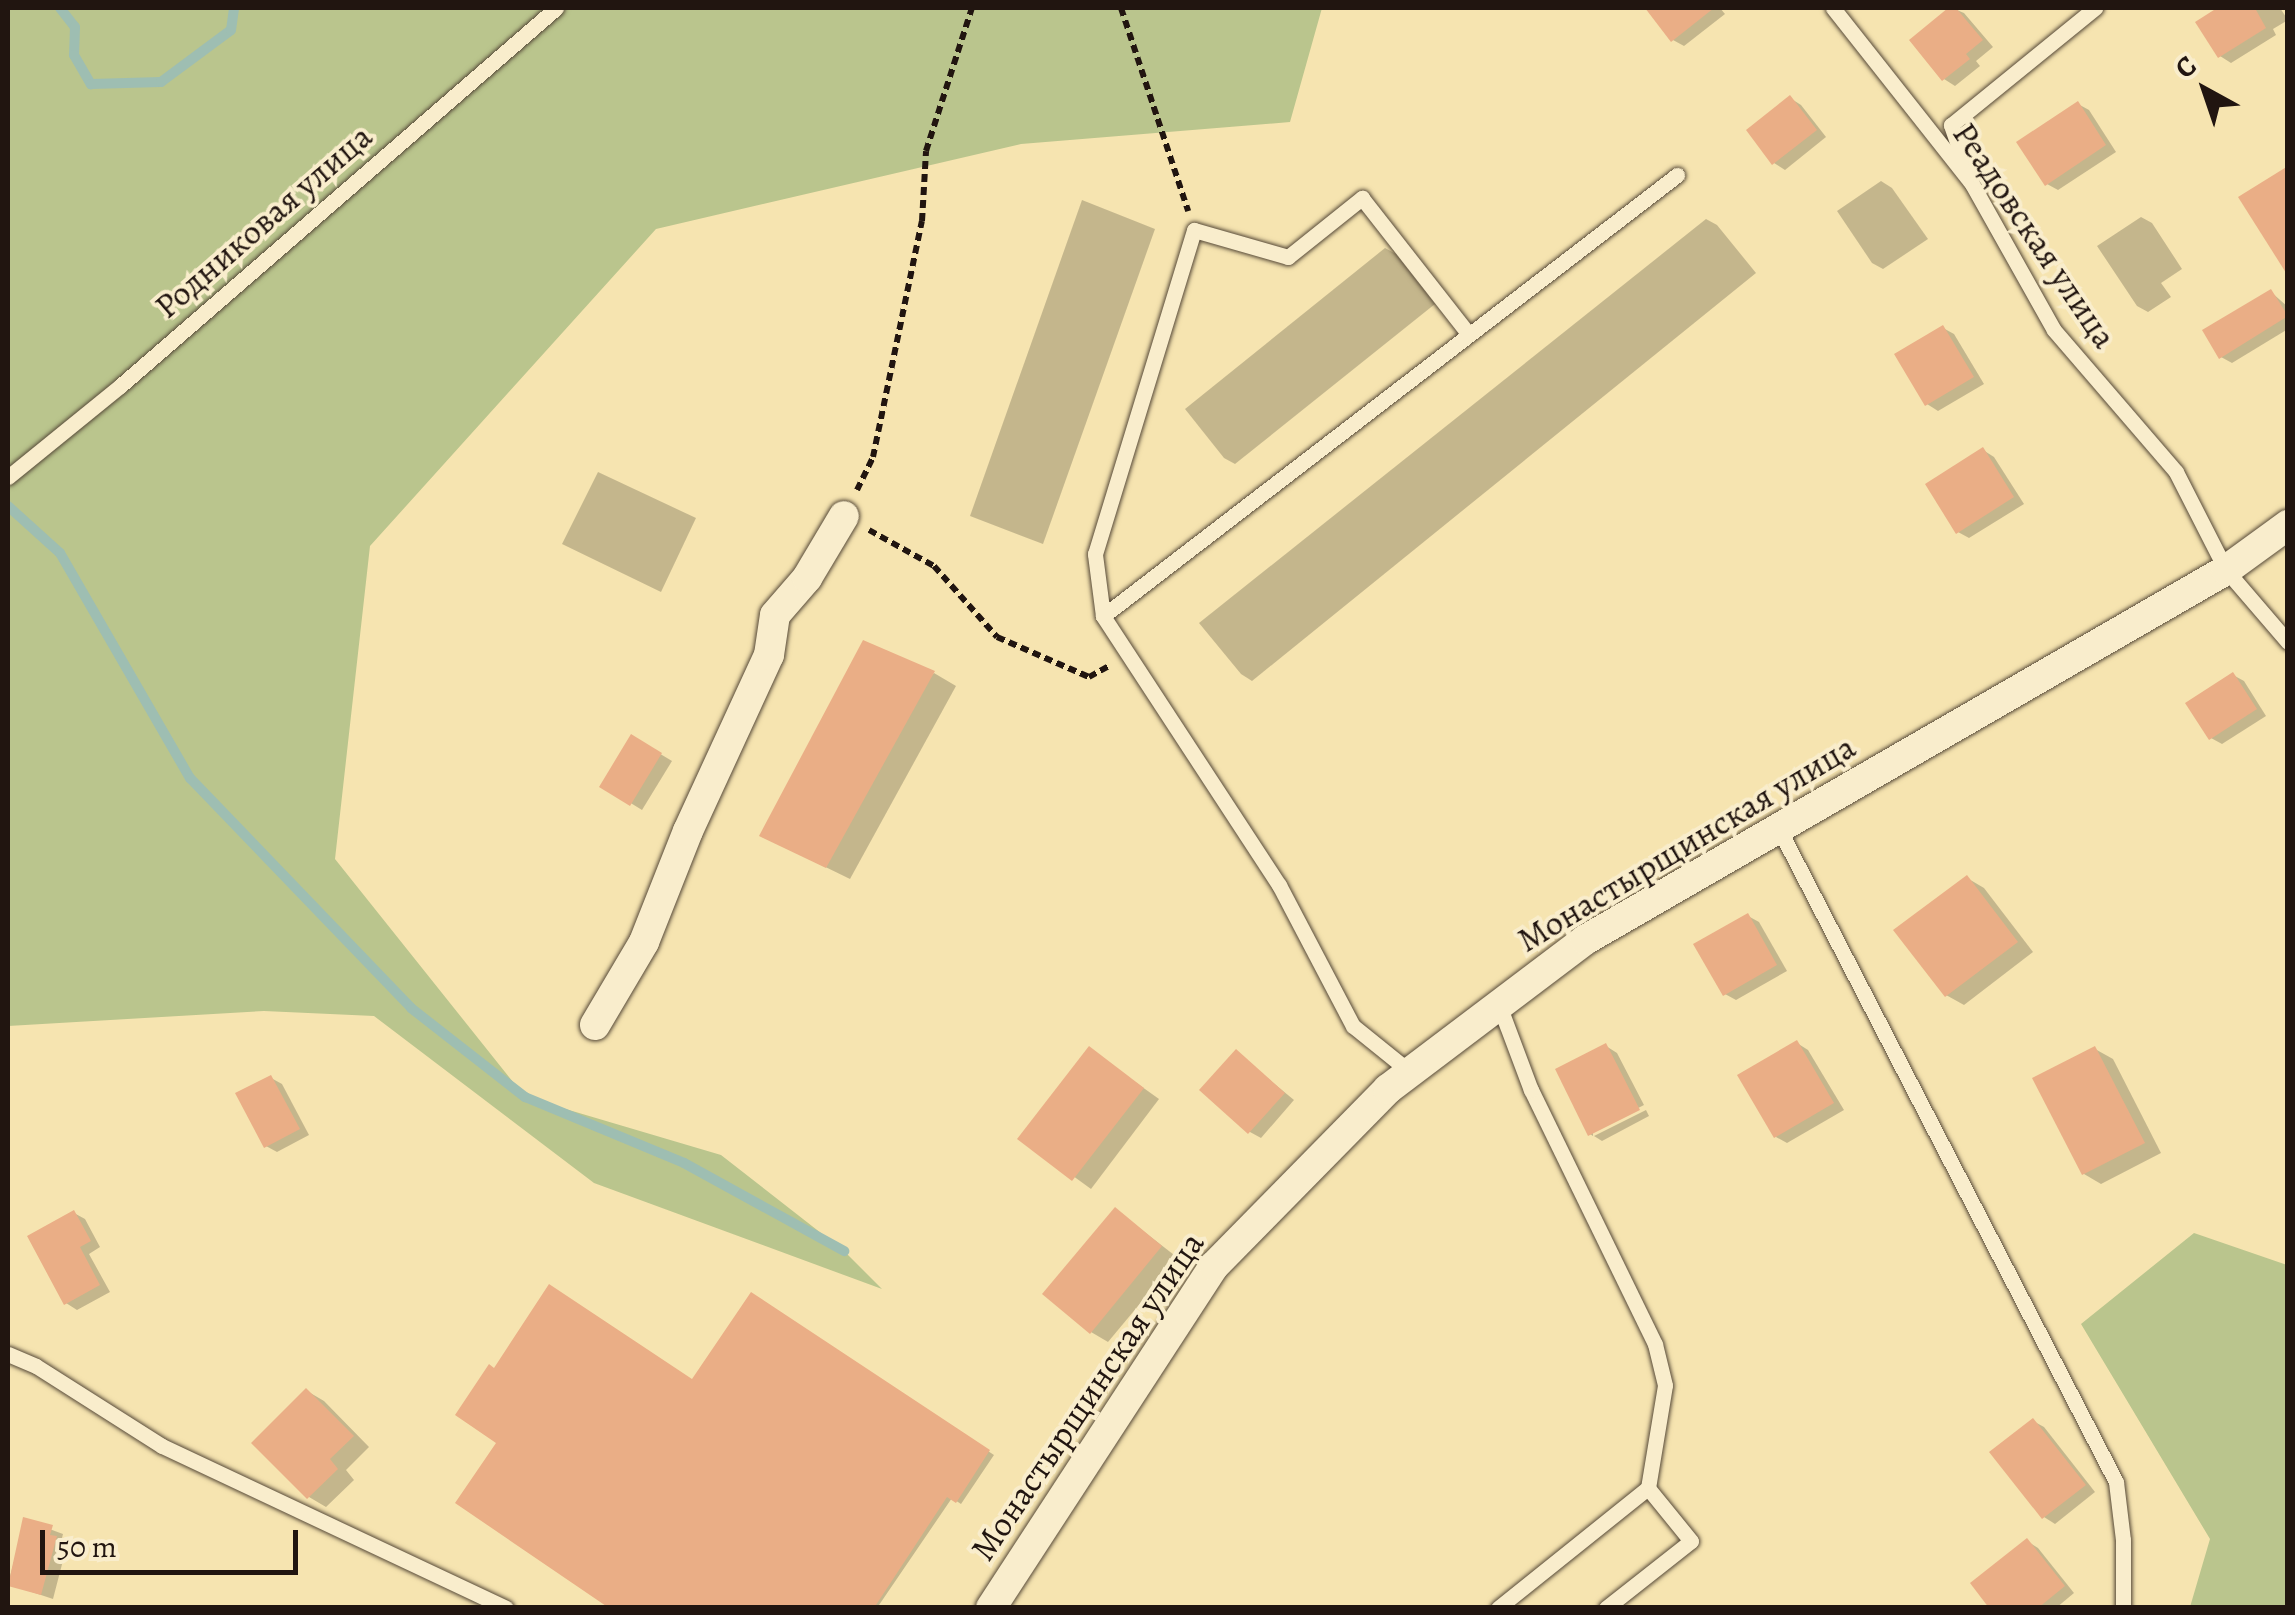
<!DOCTYPE html>
<meta charset="utf-8">
<style>
body{margin:0}
#map{position:relative;width:2295px;height:1615px;overflow:hidden;background:#f6e4b0;font-family:Alegreya,serif}
div>[style]{position:absolute}
[style*='--x']{left:calc(var(--x)*1px);top:calc(var(--y)*1px);width:calc(var(--w)*1px);rotate:calc(var(--a)*1deg)}
.green>*{inset:0;background:#bac58d}
.shadow>*{inset:0;background:#0003}
.stream>*{height:10px;margin:-5px;padding:0 5px;transform-origin:5px;border-radius:5px;background:#9ebeb2}
.building>*{inset:0;background:#eaae86}
.path>*{height:6px;margin-top:-3px;transform-origin:0;background:repeating-linear-gradient(90deg,#211510 0 8px,transparent 0 13px)}
.roads{filter:drop-shadow(0 0 2px #564938) drop-shadow(0 0 2px #564938)}
.service>*{height:15px;margin:-7.5px;padding:0 7.5px;transform-origin:7.5px;border-radius:7.5px;background:#f9edcc}
.minor>*{height:30px;margin:-15px;padding:0 15px;transform-origin:15px;border-radius:15px;background:#f9edcc}
span{translate:-50% -50%;white-space:nowrap;text-align:center;line-height:1.15;-webkit-text-stroke:8px #f9edcc;paint-order:stroke}
.street-label{font-size:35px;color:#211510}
.frame{position:absolute;inset:0;border:10px solid #211510;pointer-events:none}
.north{position:absolute;left:2155px;top:40px;width:100px;height:100px;-webkit-text-stroke:8px #f9edcc;paint-order:stroke;rotate:320deg;font-size:28px;font-weight:700;line-height:40px;text-align:center;color:#211510}
.north::after{content:'';display:block;margin:auto;width:35px;height:45px;background:#211510;clip-path:polygon(50% 0,100% 100%,50% 72%,0 100%)}
.scale{position:absolute;left:40px;top:1530px;width:258px;height:45px;box-sizing:border-box;border:5px solid #211510;border-top:0;padding-left:12px;font-size:30px;line-height:35px;white-space:nowrap;color:#211510;-webkit-text-stroke:8px #f9edcc;paint-order:stroke}
</style>
<div id="map">
<div class="green">
<div style="clip-path:polygon(8px 8px,1322px 8px,1290px 122px,1021px 144px,656px 229px,370px 546px,335px 859px,525px 1097px,721px 1155px,844px 1251px,882px 1289px,594px 1183px,374px 1016px,264px 1011px,8px 1026px)"></div>
<div style="clip-path:polygon(2194px 1233px,2287px 1265px,2287px 1607px,2190px 1607px,2210px 1539px,2081px 1324px)"></div>
</div>
<div class="shadow">
<div style="clip-path:polygon(1648px 8px,1720px 8px,1725px 14px,1684px 46px,1673px 40px)"></div>
<div style="clip-path:polygon(1952px 8px,1964px 13px,1993px 47px,1976px 61px,1980px 66px,1955px 86px,1944px 79px,1912px 40px)"></div>
<div style="clip-path:polygon(2221px 8px,2280px 8px,2288px 20px,2273px 29px,2276px 35px,2231px 63px,2220px 56px,2198px 22px)"></div>
<div style="clip-path:polygon(1790px 98px,1801px 105px,1826px 137px,1785px 170px,1774px 163px)"></div>
<div style="clip-path:polygon(2078px 104px,2089px 110px,2116px 152px,2058px 190px,2047px 184px)"></div>
<div style="clip-path:polygon(1881px 181px,1892px 188px,1928px 239px,1883px 269px,1872px 263px,1837px 211px)"></div>
<div style="clip-path:polygon(1082px 200px,1155px 229px,1043px 544px,970px 516px)"></div>
<div style="clip-path:polygon(2141px 217px,2152px 223px,2182px 269px,2161px 283px,2171px 297px,2148px 312px,2137px 306px,2097px 246px)"></div>
<div style="clip-path:polygon(1706px 219px,1717px 225px,1756px 273px,1252px 681px,1241px 674px,1199px 623px)"></div>
<div style="clip-path:polygon(1385px 248px,1396px 254px,1435px 304px,1235px 464px,1224px 458px,1185px 409px)"></div>
<div style="clip-path:polygon(2271px 292px,2288px 307px,2288px 329px,2232px 363px,2221px 357px)"></div>
<div style="clip-path:polygon(1943px 328px,1954px 334px,1984px 384px,1938px 411px,1927px 404px)"></div>
<div style="clip-path:polygon(1983px 450px,1994px 457px,2024px 504px,1969px 538px,1958px 532px)"></div>
<div style="clip-path:polygon(598px 472px,696px 518px,661px 592px,562px 544px)"></div>
<div style="clip-path:polygon(934px 673px,956px 686px,850px 879px,762px 836px)"></div>
<div style="clip-path:polygon(2233px 675px,2244px 681px,2266px 716px,2222px 744px,2211px 738px)"></div>
<div style="clip-path:polygon(632px 737px,672px 761px,642px 810px,603px 786px)"></div>
<div style="clip-path:polygon(1967px 878px,1984px 888px,2033px 952px,1964px 1005px,1946px 995px)"></div>
<div style="clip-path:polygon(1748px 916px,1759px 922px,1787px 971px,1736px 1000px,1725px 994px)"></div>
<div style="clip-path:polygon(1797px 1043px,1808px 1050px,1844px 1110px,1787px 1143px,1776px 1137px)"></div>
<div style="clip-path:polygon(1606px 1046px,1617px 1053px,1644px 1105px,1593px 1131px,1593px 1136px,1590px 1134px)"></div>
<div style="clip-path:polygon(1089px 1049px,1159px 1099px,1091px 1189px,1021px 1138px)"></div>
<div style="clip-path:polygon(2095px 1049px,2113px 1059px,2161px 1153px,2101px 1184px,2084px 1174px)"></div>
<div style="clip-path:polygon(1236px 1052px,1294px 1100px,1261px 1138px,1250px 1132px)"></div>
<div style="clip-path:polygon(271px 1078px,282px 1084px,309px 1135px,277px 1152px,266px 1146px)"></div>
<div style="clip-path:polygon(1646px 1110px,1649px 1116px,1602px 1141px,1594px 1136px)"></div>
<div style="clip-path:polygon(1116px 1210px,1178px 1258px,1108px 1342px,1091px 1332px)"></div>
<div style="clip-path:polygon(74px 1213px,85px 1219px,100px 1247px,89px 1254px,110px 1292px,77px 1310px,66px 1303px)"></div>
<div style="clip-path:polygon(751px 1295px,994px 1455px,961px 1504px,952px 1498px,877px 1608px,613px 1608px,693px 1382px)"></div>
<div style="clip-path:polygon(307px 1391px,324px 1401px,369px 1447px,346px 1470px,354px 1480px,326px 1507px,309px 1497px,254px 1443px)"></div>
<div style="clip-path:polygon(2033px 1421px,2044px 1427px,2095px 1492px,2055px 1524px,2044px 1517px)"></div>
<div style="clip-path:polygon(25px 1520px,63px 1534px,61px 1542px,67px 1545px,53px 1599px,8px 1584px)"></div>
<div style="clip-path:polygon(2027px 1541px,2038px 1548px,2074px 1593px,2056px 1608px,1992px 1608px)"></div>
</div>
<div class="stream">
<div style="--x:60;--y:8;--w:24;--a:52"></div>
<div style="--x:75;--y:27;--w:28;--a:92"></div>
<div style="--x:74;--y:55;--w:34;--a:60"></div>
<div style="--x:91;--y:84;--w:70;--a:-1.6"></div>
<div style="--x:161;--y:82;--w:87;--a:-36.6"></div>
<div style="--x:231;--y:30;--w:22;--a:-82"></div>
<div style="--x:8;--y:506;--w:70;--a:42.1"></div>
<div style="--x:60;--y:553;--w:260;--a:60"></div>
<div style="--x:190;--y:778;--w:319;--a:46.1"></div>
<div style="--x:411;--y:1008;--w:145;--a:38"></div>
<div style="--x:525;--y:1097;--w:172;--a:22.5"></div>
<div style="--x:684;--y:1163;--w:183;--a:28.8"></div>
</div>
<div class="building">
<div style="clip-path:polygon(1645px 8px,1714px 8px,1671px 42px)"></div>
<div style="clip-path:polygon(1948px 8px,1956px 8px,1983px 40px,1966px 54px,1970px 59px,1942px 81px,1909px 40px)"></div>
<div style="clip-path:polygon(2217px 8px,2255px 8px,2266px 28px,2218px 58px,2195px 22px)"></div>
<div style="clip-path:polygon(1790px 95px,1817px 130px,1772px 165px,1746px 130px)"></div>
<div style="clip-path:polygon(2078px 101px,2106px 145px,2045px 186px,2016px 142px)"></div>
<div style="clip-path:polygon(2288px 166px,2288px 276px,2238px 197px)"></div>
<div style="clip-path:polygon(2271px 289px,2288px 316px,2219px 359px,2202px 330px)"></div>
<div style="clip-path:polygon(1943px 325px,1974px 377px,1925px 406px,1894px 354px)"></div>
<div style="clip-path:polygon(1983px 447px,2014px 497px,1956px 534px,1925px 484px)"></div>
<div style="clip-path:polygon(863px 640px,935px 671px,826px 868px,759px 836px)"></div>
<div style="clip-path:polygon(2233px 672px,2257px 709px,2209px 740px,2185px 703px)"></div>
<div style="clip-path:polygon(631px 734px,662px 753px,630px 806px,599px 787px)"></div>
<div style="clip-path:polygon(1967px 875px,2018px 942px,1945px 997px,1893px 930px)"></div>
<div style="clip-path:polygon(1748px 913px,1777px 965px,1723px 996px,1693px 944px)"></div>
<div style="clip-path:polygon(1797px 1040px,1834px 1103px,1774px 1138px,1737px 1075px)"></div>
<div style="clip-path:polygon(1606px 1043px,1640px 1110px,1588px 1136px,1555px 1069px)"></div>
<div style="clip-path:polygon(1089px 1046px,1144px 1088px,1072px 1181px,1017px 1139px)"></div>
<div style="clip-path:polygon(2095px 1046px,2145px 1143px,2082px 1175px,2032px 1078px)"></div>
<div style="clip-path:polygon(1236px 1049px,1285px 1093px,1248px 1134px,1199px 1090px)"></div>
<div style="clip-path:polygon(271px 1075px,300px 1129px,264px 1148px,235px 1093px)"></div>
<div style="clip-path:polygon(1115px 1207px,1162px 1246px,1090px 1334px,1042px 1294px)"></div>
<div style="clip-path:polygon(74px 1210px,91px 1241px,80px 1247px,100px 1285px,64px 1305px,27px 1236px)"></div>
<div style="clip-path:polygon(549px 1284px,692px 1379px,751px 1292px,990px 1450px,956px 1503px,947px 1497px,874px 1608px,609px 1608px,455px 1503px,496px 1443px,455px 1415px,489px 1364px,494px 1368px)"></div>
<div style="clip-path:polygon(306px 1388px,354px 1436px,330px 1459px,338px 1469px,307px 1499px,251px 1443px)"></div>
<div style="clip-path:polygon(2033px 1418px,2086px 1485px,2042px 1519px,1989px 1452px)"></div>
<div style="clip-path:polygon(23px 1517px,53px 1525px,50px 1535px,57px 1536px,41px 1595px,8px 1586px)"></div>
<div style="clip-path:polygon(2027px 1538px,2065px 1586px,2038px 1608px,1989px 1608px,1970px 1583px)"></div>
</div>
<div class="path">
<div style="--x:1121;--y:8;--w:214;--a:71.7"></div>
<div style="--x:857;--y:490;--w:37;--a:-64"></div>
<div style="--x:873;--y:457;--w:241;--a:-78.3"></div>
<div style="--x:922;--y:221;--w:70;--a:-86.7"></div>
<div style="--x:926;--y:151;--w:150;--a:-72.2"></div>
<div style="--x:869;--y:530;--w:74;--a:29"></div>
<div style="--x:934;--y:566;--w:95;--a:48.4"></div>
<div style="--x:997;--y:637;--w:100;--a:23.5"></div>
<div style="--x:1089;--y:677;--w:23;--a:-29"></div>
</div>
<div class="roads">
<div class="service">
<div style="--x:1833;--y:8;--w:224;--a:51.7"></div>
<div style="--x:1972;--y:184;--w:167;--a:60.7"></div>
<div style="--x:2054;--y:330;--w:187;--a:49.3"></div>
<div style="--x:2176;--y:472;--w:110;--a:63"></div>
<div style="--x:2226;--y:570;--w:95;--a:49.3"></div>
<div style="--x:1967;--y:171;--w:49;--a:-109.2"></div>
<div style="--x:1951;--y:125;--w:186;--a:-39.1"></div>
<div style="--x:8;--y:477;--w:144;--a:-39.1"></div>
<div style="--x:120;--y:386;--w:577;--a:-40.92"></div>
<div style="--x:1103;--y:616;--w:63;--a:-97.4"></div>
<div style="--x:1095;--y:554;--w:339;--a:-73"></div>
<div style="--x:1194;--y:230;--w:98;--a:16"></div>
<div style="--x:1288;--y:257;--w:95;--a:-38.6"></div>
<div style="--x:1362;--y:198;--w:172;--a:51.9"></div>
<div style="--x:1778;--y:827;--w:737;--a:62.7"></div>
<div style="--x:2116;--y:1482;--w:58;--a:83.1"></div>
<div style="--x:2123;--y:1540;--w:68;--a:90"></div>
<div style="--x:1410;--y:1072;--w:73;--a:-141.1"></div>
<div style="--x:1353;--y:1026;--w:159;--a:-117.7"></div>
<div style="--x:1279;--y:885;--w:321;--a:-123.2"></div>
<div style="--x:1103;--y:616;--w:724;--a:-37.53"></div>
<div style="--x:8;--y:1354;--w:30;--a:23"></div>
<div style="--x:36;--y:1366;--w:149;--a:32.4"></div>
<div style="--x:162;--y:1446;--w:380;--a:25.2"></div>
<div style="--x:1498;--y:1608;--w:192;--a:-38.7"></div>
<div style="--x:1648;--y:1488;--w:104;--a:-80.6"></div>
<div style="--x:1665;--y:1385;--w:42;--a:-103.7"></div>
<div style="--x:1655;--y:1344;--w:283;--a:-116"></div>
<div style="--x:1531;--y:1090;--w:91;--a:-110.6"></div>
<div style="--x:1606;--y:1608;--w:108;--a:-38.2"></div>
<div style="--x:1691;--y:1541;--w:68;--a:-129.1"></div>
</div>
<div class="minor">
<div style="--x:595;--y:1025;--w:96;--a:-59.4"></div>
<div style="--x:644;--y:942;--w:119;--a:-68.4"></div>
<div style="--x:688;--y:831;--w:194;--a:-65.3"></div>
<div style="--x:769;--y:655;--w:40;--a:-81.5"></div>
<div style="--x:775;--y:615;--w:49;--a:-49.1"></div>
<div style="--x:807;--y:578;--w:72;--a:-59.2"></div>
<div style="--x:991;--y:1608;--w:408;--a:-56.9"></div>
<div style="--x:1214;--y:1266;--w:248;--a:-45.5"></div>
<div style="--x:1388;--y:1089;--w:247;--a:-37.1"></div>
<div style="--x:1585;--y:940;--w:740;--a:-29.99"></div>
<div style="--x:2226;--y:570;--w:77;--a:-36"></div>
</div>
</div>
<div class="street-label">
<span style="left:263px;top:221px;rotate:-41deg">Родниковая улица</span>
<span style="left:2035px;top:235px;rotate:56deg">Реадовская улица</span>
<span style="left:1686px;top:843px;rotate:-31deg">Монастырщинская улица</span>
<span style="left:1087px;top:1396px;rotate:-56deg">Монастырщинская улица</span>
</div>
<div class="frame"></div>
<div class="north">С</div>
<div class="scale">50 m</div>
</div>
